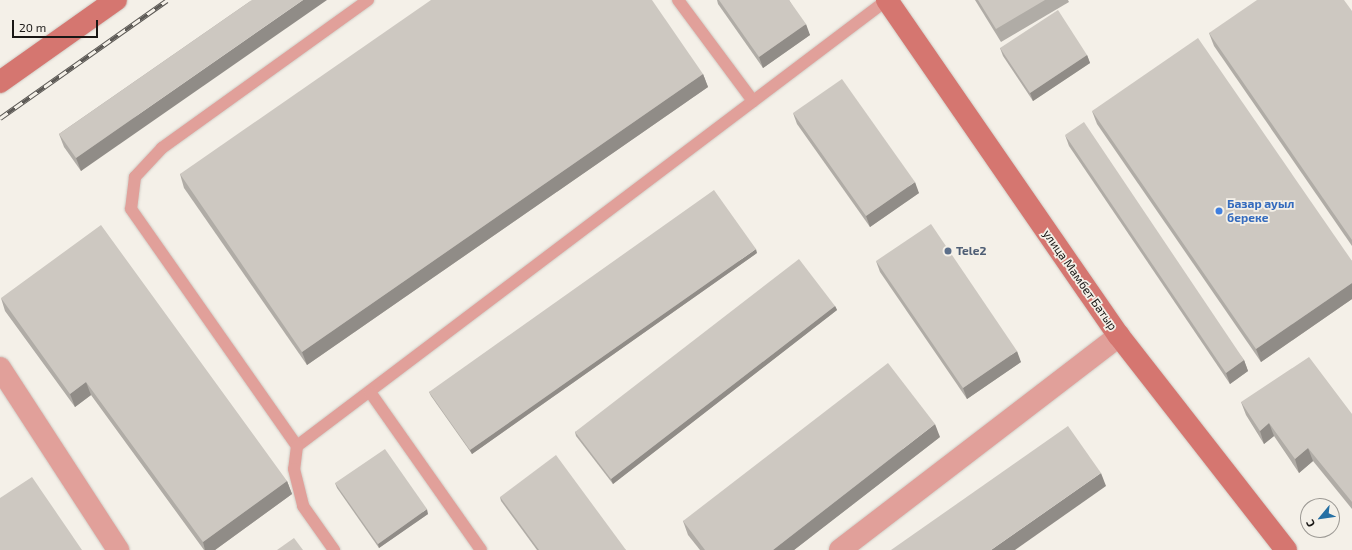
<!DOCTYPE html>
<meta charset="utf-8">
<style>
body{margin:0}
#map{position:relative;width:1352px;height:550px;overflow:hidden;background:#f4f0e8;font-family:"Exo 2",sans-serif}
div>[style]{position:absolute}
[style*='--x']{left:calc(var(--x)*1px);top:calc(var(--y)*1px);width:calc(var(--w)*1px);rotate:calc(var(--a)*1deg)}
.roads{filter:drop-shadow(0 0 1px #d1cdc6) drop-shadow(0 0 1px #d1cdc6)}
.lane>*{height:12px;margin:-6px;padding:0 6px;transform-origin:6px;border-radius:6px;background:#e1a09a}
.street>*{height:22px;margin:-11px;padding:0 11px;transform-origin:11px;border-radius:11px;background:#e1a09a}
.secondary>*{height:22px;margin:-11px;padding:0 11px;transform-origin:11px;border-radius:11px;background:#d57670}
.rail>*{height:4.5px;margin-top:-2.25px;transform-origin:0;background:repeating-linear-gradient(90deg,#f4f0e8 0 9px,#5c5955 0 18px);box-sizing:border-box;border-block:1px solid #5c5955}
.wall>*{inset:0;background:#b0aca6}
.shaded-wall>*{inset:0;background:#908c87}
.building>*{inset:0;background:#cdc8c1}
.dots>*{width:11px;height:11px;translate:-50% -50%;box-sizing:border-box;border:2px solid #f4f0e8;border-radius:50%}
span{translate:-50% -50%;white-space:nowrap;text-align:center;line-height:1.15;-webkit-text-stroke:3.5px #f4f0e8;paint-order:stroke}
.shop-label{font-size:12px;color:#366cbe;font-weight:700}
.left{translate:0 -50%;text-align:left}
.service-label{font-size:12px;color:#4e5e75;font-weight:700}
.street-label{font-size:12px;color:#191715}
.north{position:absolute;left:1300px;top:498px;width:40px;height:40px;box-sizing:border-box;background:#f4f0e8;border:1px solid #9c9994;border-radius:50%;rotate:241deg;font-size:11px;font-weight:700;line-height:16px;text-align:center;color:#191715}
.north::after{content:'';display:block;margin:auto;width:14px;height:18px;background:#2670a4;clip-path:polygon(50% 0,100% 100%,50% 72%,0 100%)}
.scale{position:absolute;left:12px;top:20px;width:86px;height:18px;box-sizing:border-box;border:2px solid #191715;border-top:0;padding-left:5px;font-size:12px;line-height:14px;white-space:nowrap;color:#191715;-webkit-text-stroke:3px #f4f0e8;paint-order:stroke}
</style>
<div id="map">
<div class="roads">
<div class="lane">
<div style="--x:368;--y:0;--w:254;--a:144.3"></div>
<div style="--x:162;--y:148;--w:40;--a:133"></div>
<div style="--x:135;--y:177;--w:32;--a:97"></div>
<div style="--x:131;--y:209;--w:289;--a:55"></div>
<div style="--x:297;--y:446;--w:740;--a:-37.09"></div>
<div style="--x:678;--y:0;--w:126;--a:53.4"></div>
<div style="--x:370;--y:392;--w:193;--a:54.9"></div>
<div style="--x:297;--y:446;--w:23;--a:97"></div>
<div style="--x:294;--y:469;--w:38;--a:76"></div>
<div style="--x:303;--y:506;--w:54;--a:54.8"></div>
</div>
<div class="street">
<div style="--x:0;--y:368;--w:217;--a:57"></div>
<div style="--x:840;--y:550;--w:352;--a:-37.5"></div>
</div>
<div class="secondary">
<div style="--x:887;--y:0;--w:408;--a:55.4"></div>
<div style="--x:1119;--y:336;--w:271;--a:52"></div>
<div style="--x:0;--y:82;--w:142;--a:-35.3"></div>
</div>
</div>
<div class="rail">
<div style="--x:0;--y:118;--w:204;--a:-35.2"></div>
</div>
<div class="wall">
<div style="clip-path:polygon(252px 0,81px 171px,64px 147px,59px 134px)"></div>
<div style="clip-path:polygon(717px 0,789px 0,810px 35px,763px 68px,718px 4px)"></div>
<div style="clip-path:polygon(975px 0,1068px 0,1069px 2px,1001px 42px)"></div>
<div style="clip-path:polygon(1352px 11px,1352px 246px,1214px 46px,1209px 33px)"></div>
<div style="clip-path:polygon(1000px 48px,1087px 55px,1090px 63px,1033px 101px,1003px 56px)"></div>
<div style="clip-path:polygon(703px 74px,708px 87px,307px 365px,184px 188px,180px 174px)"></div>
<div style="clip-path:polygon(1092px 111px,1352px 261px,1352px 299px,1261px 362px,1097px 124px)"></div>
<div style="clip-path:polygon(793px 113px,919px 193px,870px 227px,797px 124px)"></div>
<div style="clip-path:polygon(1065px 135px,1244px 360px,1248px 371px,1230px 384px,1069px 146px)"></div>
<div style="clip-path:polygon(757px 253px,472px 454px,431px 396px,429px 392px)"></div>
<div style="clip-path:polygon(876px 261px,1021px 362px,967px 399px,880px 272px)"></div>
<div style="clip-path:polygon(1px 298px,287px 481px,292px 494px,215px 550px,204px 550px,91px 395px,75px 407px,5px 311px)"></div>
<div style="clip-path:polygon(835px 306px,837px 310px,613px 484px,576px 436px,575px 432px)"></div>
<div style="clip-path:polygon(1241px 402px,1352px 414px,1352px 509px,1313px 461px,1299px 473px,1274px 436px,1264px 444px,1246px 415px)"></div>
<div style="clip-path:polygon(940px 437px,794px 550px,700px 550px,688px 535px,683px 521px)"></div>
<div style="clip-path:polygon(335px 483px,428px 514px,379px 548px,337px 488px)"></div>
<div style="clip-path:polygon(500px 497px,626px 550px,537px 550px,501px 501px)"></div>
</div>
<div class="shaded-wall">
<div style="clip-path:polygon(303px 0,327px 0,81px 171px,76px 158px)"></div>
<div style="clip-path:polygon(806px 24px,810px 35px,763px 68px,759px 57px)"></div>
<div style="clip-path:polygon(1087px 55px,1090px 63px,1033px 101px,1030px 93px)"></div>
<div style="clip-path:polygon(703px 74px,708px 87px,307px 365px,302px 352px)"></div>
<div style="clip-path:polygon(915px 182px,919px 193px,870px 227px,866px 216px)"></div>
<div style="clip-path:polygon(756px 249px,757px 253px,472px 454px,470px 450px)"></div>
<div style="clip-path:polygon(1352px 283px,1352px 299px,1261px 362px,1256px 349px)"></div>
<div style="clip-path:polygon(835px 306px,837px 310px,613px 484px,611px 479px)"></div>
<div style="clip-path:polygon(1017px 351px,1021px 362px,967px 399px,963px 388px)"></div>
<div style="clip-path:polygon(1244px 360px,1248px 371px,1230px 384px,1226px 373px)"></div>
<div style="clip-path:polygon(86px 382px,91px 395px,75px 407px,70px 394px)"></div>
<div style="clip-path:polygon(1269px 423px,1274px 436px,1264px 444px,1260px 431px)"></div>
<div style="clip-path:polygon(935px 424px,940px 437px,794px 550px,773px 550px)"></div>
<div style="clip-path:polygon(1308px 448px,1313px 461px,1299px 473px,1295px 459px)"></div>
<div style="clip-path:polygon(1101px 473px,1106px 486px,1015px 550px,991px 550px)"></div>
<div style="clip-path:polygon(287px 481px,292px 494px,215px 550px,205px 550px,203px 542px)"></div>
<div style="clip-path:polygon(427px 509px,428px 514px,379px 548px,378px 544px)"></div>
</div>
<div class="building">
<div style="clip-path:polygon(252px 0,303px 0,76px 158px,59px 134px)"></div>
<div style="clip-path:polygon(431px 0,652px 0,703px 74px,302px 352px,180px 174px)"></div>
<div style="clip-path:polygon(719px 0,789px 0,806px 24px,759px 57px)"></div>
<div style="clip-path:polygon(978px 0,1045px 0,996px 29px)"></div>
<div style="clip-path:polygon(1257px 0,1344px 0,1352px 11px,1352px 240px,1209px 33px)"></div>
<div style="clip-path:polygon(1058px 10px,1087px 55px,1030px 93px,1000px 48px)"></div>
<div style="clip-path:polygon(1198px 38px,1352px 261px,1352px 283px,1256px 349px,1092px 111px)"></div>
<div style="clip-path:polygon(842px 79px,915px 182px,866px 216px,793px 113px)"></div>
<div style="clip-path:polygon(1084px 122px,1244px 360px,1226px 373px,1065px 135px)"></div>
<div style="clip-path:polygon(714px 190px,756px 249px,470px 450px,429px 392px)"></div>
<div style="clip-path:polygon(931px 224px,1017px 351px,963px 388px,876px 261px)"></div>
<div style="clip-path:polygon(101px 225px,287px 481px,203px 542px,86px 382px,70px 394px,1px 298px)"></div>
<div style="clip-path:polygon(799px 259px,835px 306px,611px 479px,575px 432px)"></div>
<div style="clip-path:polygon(1309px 357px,1352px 414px,1352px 502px,1308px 448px,1295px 459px,1269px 423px,1260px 431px,1241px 402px)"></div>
<div style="clip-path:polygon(888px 363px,935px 424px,773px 550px,705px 550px,683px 521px)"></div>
<div style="clip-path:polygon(1068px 426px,1101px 473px,991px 550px,891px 550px)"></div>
<div style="clip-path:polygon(385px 449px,427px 509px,378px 544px,335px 483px)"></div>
<div style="clip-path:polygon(556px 455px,626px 550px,539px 550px,500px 497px)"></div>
<div style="clip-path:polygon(32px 477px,82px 550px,0 550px,0 498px)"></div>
<div style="clip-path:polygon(294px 538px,303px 550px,277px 550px)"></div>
</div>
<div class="dots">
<div style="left:1219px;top:211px;background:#3f7fe0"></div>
<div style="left:948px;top:251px;background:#5c6f8a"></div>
</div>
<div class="shop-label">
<span class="left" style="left:1227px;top:211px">Базар ауыл<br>береке</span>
</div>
<div class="service-label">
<span class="left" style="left:956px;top:251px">Tele2</span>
</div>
<div class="street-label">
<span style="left:1080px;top:280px;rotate:55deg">улица Мамбет Батыр</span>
</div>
<div class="north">С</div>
<div class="scale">20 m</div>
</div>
